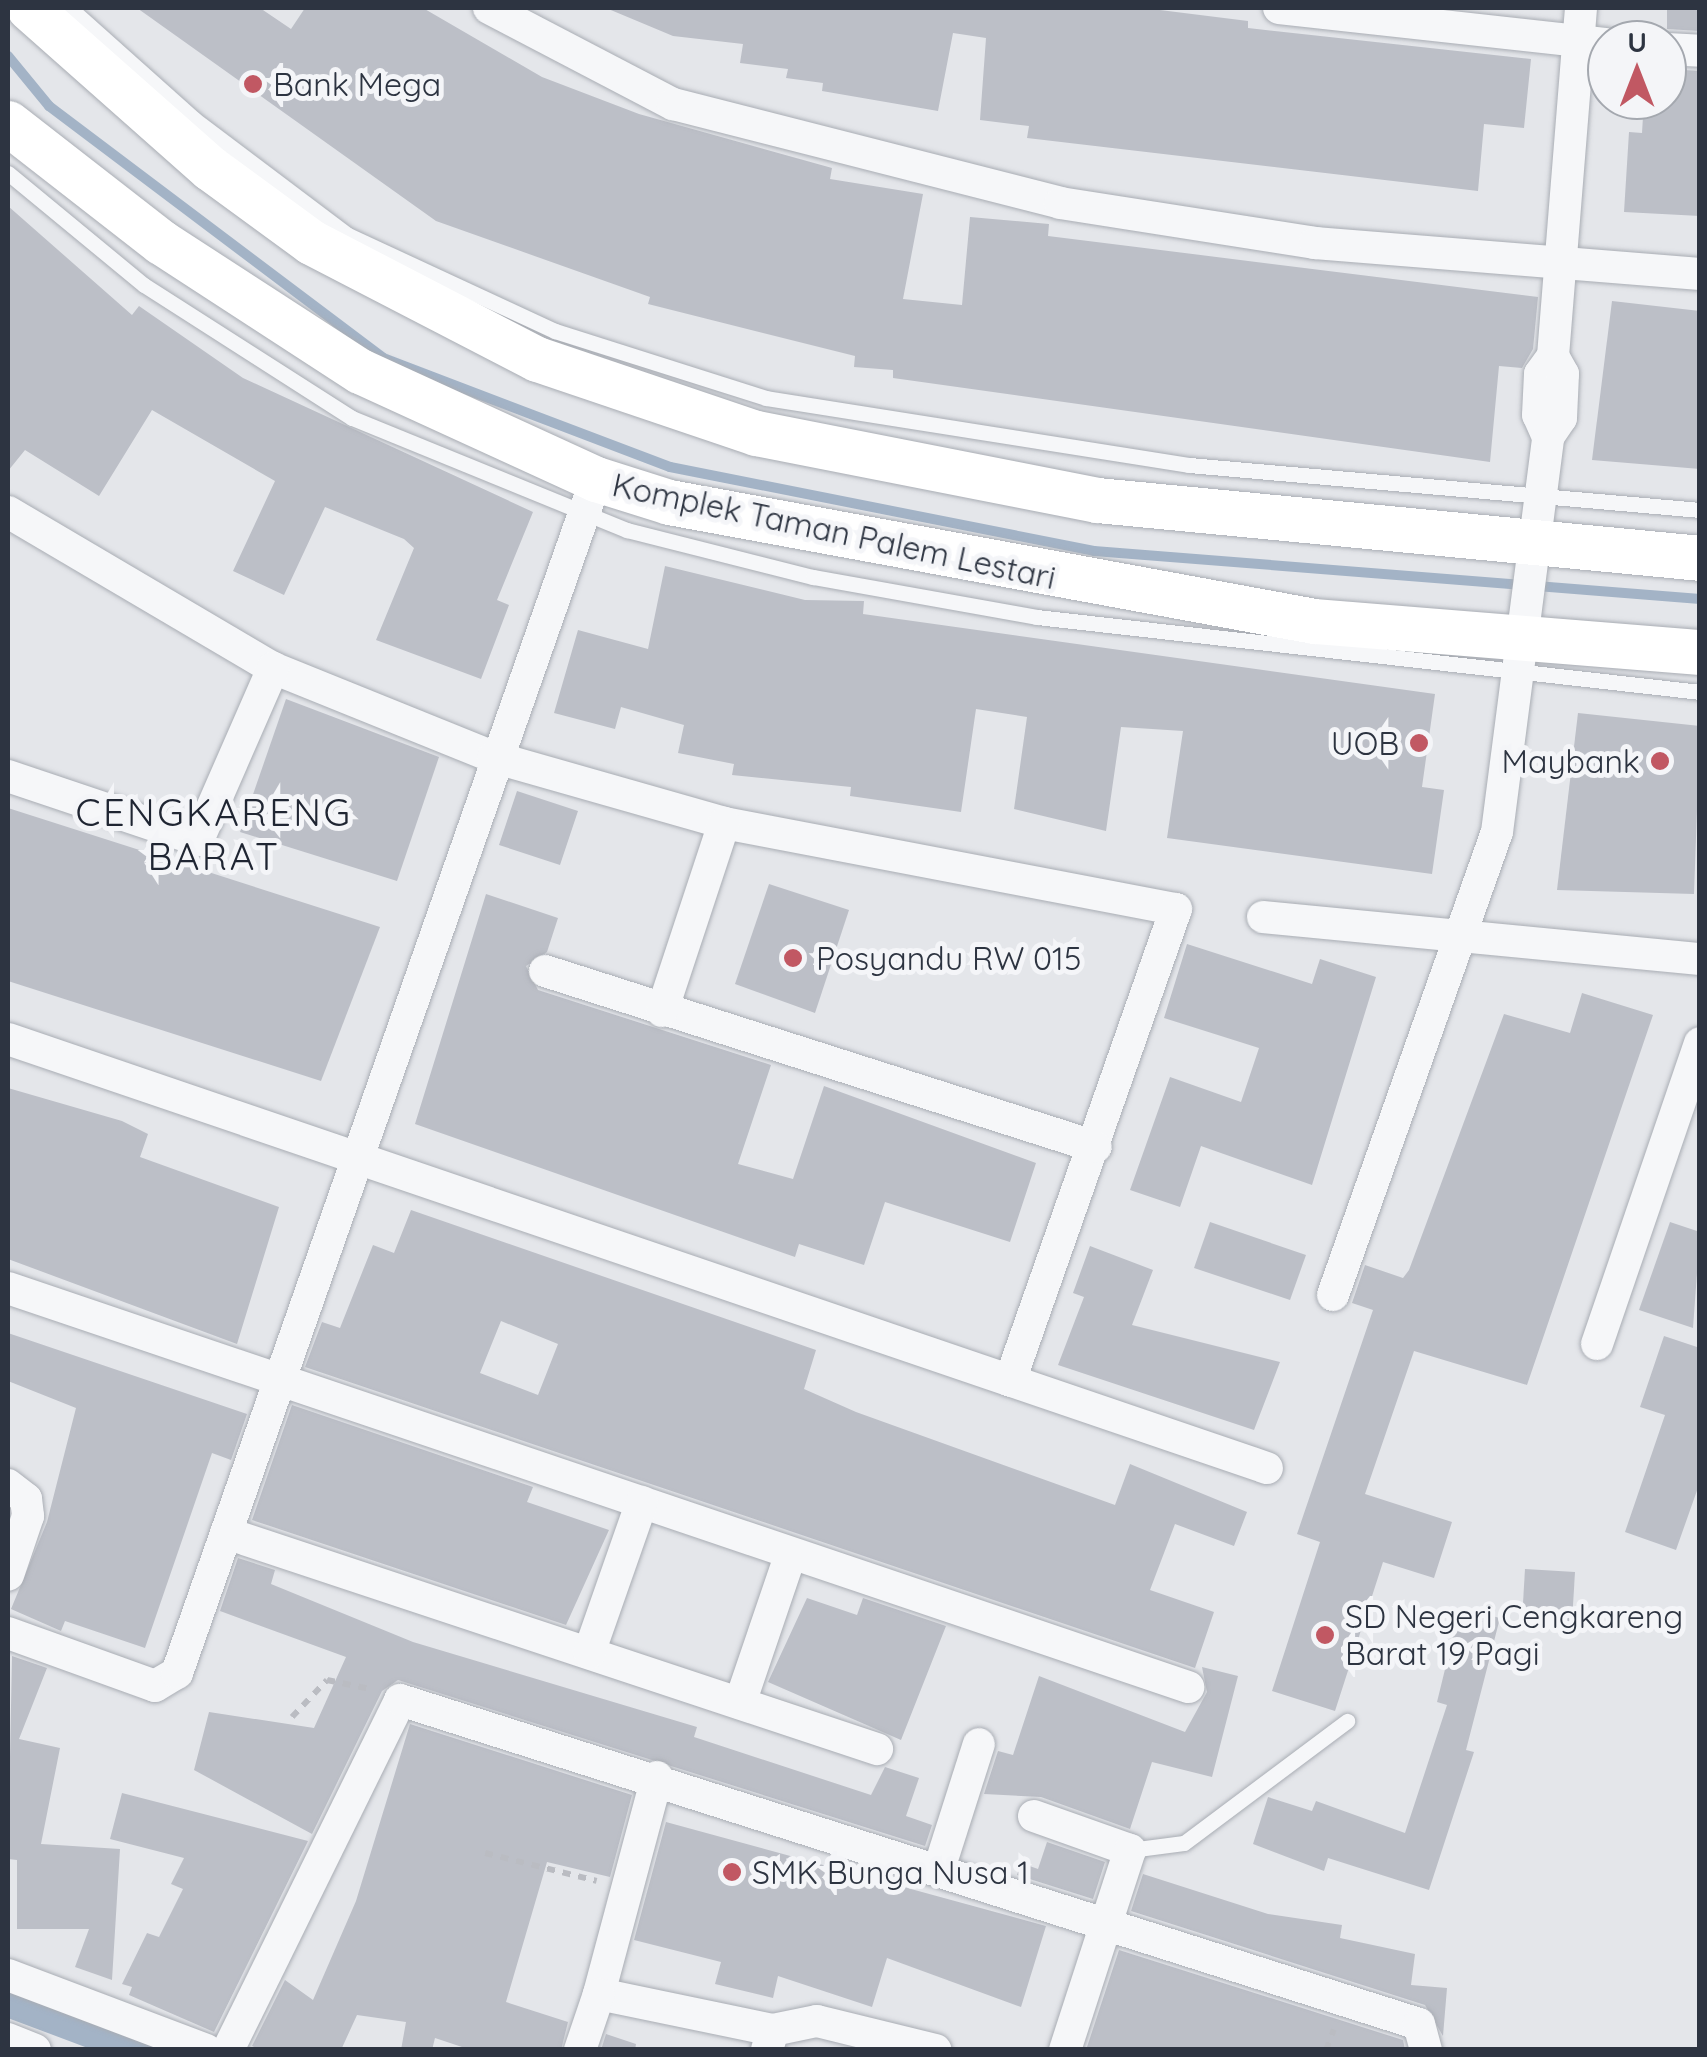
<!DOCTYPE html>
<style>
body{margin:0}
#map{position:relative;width:1707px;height:2057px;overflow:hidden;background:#e4e6ea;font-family:Quicksand,sans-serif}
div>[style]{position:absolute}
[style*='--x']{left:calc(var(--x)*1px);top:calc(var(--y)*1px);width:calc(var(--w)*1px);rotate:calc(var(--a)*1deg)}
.stream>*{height:10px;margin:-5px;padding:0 5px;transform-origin:5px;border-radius:5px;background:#a3b3c6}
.canal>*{height:35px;margin:-17.5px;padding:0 17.5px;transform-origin:17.5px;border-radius:17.5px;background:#a3b3c6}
.building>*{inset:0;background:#bcbfc7}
.path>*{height:6px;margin-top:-3px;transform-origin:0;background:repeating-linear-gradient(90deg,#babcc2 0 8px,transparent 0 16px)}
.roads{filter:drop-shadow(0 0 2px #a9adb4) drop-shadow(0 0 2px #a9adb4)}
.lane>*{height:15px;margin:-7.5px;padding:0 7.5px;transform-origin:7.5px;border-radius:7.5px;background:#f6f7f9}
.street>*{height:32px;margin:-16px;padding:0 16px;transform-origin:16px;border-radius:16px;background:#f6f7f9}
.secondary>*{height:45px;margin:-22.5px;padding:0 22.5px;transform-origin:22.5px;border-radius:22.5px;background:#fff}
.dots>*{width:28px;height:28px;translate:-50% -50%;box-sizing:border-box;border:5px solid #f4f5f8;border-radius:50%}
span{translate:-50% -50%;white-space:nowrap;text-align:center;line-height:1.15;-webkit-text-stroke:10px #f4f5f8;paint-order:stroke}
.poi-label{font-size:32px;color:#2d3441}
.left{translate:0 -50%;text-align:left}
.right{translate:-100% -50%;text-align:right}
.street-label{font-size:32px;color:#2d3441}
.quarter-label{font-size:38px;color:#1f2532;letter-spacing:2.5px}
.frame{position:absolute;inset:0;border:10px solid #2d3441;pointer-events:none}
.north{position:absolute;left:1587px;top:20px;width:100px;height:100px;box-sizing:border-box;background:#f4f5f8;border:2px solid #a4a8af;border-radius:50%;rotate:0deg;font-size:28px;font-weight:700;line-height:40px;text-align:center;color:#2d3441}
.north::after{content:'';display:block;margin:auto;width:35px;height:45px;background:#c15863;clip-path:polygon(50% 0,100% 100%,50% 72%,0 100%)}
</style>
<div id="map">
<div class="stream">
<div style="--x:8;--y:56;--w:65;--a:50.6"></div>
<div style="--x:49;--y:106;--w:418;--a:37"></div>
<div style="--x:383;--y:358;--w:307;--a:20.8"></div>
<div style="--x:670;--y:467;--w:432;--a:11.2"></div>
<div style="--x:1094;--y:551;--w:608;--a:4.53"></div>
</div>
<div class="canal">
<div style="--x:8;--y:1999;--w:145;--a:20.6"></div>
</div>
<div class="building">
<div style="clip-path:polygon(137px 8px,260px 8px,291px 29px,305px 8px,423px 8px,542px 77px,639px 114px,832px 168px,830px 179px,923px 194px,903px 299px,962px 305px,970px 217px,1049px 224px,1048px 236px,1538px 297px,1533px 349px,1522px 368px,1499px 366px,1490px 462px,893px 378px,893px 370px,854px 367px,855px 356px,648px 304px,650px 297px,436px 221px)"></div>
<div style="clip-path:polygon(606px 8px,1144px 8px,1248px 21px,1248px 28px,1531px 59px,1524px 128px,1484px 124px,1478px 191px,1027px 138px,1029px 126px,980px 120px,986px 38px,953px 33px,938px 111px,822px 91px,823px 83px,786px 78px,788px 69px,740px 63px,743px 44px,673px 36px)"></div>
<div style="clip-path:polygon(1667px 8px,1700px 8px,1700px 31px,1667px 29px)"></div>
<div style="clip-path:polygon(1667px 69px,1700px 71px,1700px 216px,1624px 212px,1629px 132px,1642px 133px,1644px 100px,1667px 100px)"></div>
<div style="clip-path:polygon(8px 206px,132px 315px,139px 306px,243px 378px,533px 512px,497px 600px,509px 605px,481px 679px,376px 640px,414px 548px,404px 539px,325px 507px,284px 595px,233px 571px,275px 481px,152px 410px,99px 496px,25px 450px,8px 471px)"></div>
<div style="clip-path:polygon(1612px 301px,1700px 311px,1700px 469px,1592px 460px)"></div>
<div style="clip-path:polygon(665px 566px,805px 600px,864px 601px,863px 614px,1435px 694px,1422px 787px,1444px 790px,1432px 874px,1167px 838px,1183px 731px,1121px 727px,1106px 831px,1014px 809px,1027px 717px,976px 709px,961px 812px,850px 796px,851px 787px,732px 775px,734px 764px,678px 753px,684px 725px,621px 707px,615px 729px,554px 713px,578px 630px,648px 649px)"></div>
<div style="clip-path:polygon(286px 699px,439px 757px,397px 881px,240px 832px)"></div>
<div style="clip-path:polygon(1578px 713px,1700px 726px,1694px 894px,1557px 890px)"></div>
<div style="clip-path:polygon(517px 791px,578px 811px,560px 865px,499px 845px)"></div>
<div style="clip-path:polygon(8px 808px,380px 927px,321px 1081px,8px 981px)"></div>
<div style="clip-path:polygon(769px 884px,849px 910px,815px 1013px,735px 984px)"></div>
<div style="clip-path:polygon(486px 894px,558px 918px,547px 952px,526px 966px,538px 990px,771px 1065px,738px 1164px,793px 1179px,824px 1086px,1036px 1163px,1010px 1242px,885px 1202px,864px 1265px,799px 1244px,795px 1257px,415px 1124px)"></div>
<div style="clip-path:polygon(1187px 944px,1312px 984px,1320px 959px,1376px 977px,1312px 1185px,1201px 1146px,1180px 1207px,1130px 1190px,1170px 1077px,1241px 1102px,1259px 1048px,1164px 1018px)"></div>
<div style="clip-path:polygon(1582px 993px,1653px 1015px,1527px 1385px,1414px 1351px,1365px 1494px,1452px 1522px,1434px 1578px,1383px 1562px,1335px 1711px,1272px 1691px,1320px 1542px,1297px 1534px,1373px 1310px,1352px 1303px,1365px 1265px,1403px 1278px,1409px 1270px,1504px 1014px,1570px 1033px)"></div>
<div style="clip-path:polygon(8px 1088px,122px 1121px,148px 1134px,140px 1157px,279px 1207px,237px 1344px,8px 1259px)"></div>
<div style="clip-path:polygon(evenodd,411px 1210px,816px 1350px,804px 1389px,856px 1412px,1115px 1505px,1130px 1464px,1247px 1512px,1234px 1546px,1175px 1524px,1150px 1590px,1214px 1612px,1195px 1668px,305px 1367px,322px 1322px,340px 1328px,373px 1245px,394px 1253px,411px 1210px,501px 1321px,558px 1344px,538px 1395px,480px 1373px,501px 1321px)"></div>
<div style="clip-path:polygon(1210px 1222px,1306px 1255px,1290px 1300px,1194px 1268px)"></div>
<div style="clip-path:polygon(1670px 1222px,1700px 1232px,1693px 1328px,1639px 1310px)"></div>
<div style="clip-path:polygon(1090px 1246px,1153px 1270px,1132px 1325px,1280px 1362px,1254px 1430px,1058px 1365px,1084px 1297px,1073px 1293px)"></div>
<div style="clip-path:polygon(8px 1333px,247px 1414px,231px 1460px,212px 1453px,145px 1648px,65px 1621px,61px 1631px,11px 1609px,47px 1522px,76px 1408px,8px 1381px)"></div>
<div style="clip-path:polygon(1664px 1336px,1700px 1348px,1700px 1482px,1676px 1550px,1625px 1532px,1665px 1415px,1640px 1407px)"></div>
<div style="clip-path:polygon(292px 1405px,533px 1487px,527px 1502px,609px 1530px,566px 1625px,252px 1520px)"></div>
<div style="clip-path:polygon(238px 1558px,275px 1570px,271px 1584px,413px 1642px,697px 1727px,694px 1737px,871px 1795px,885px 1767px,919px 1778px,906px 1816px,932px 1825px,925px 1846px,398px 1680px,382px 1691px,312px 1834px,194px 1770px,209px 1712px,314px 1728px,346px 1657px,220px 1611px)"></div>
<div style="clip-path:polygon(1525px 1569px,1575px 1572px,1572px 1622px,1522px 1620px)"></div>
<div style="clip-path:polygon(807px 1598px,857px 1615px,863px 1598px,946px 1626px,901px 1740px,768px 1682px)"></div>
<div style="clip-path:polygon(1460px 1608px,1500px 1618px,1466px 1750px,1474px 1752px,1429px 1890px,1328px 1858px,1324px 1871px,1253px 1844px,1268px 1797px,1312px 1811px,1316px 1801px,1405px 1833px,1447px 1705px,1437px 1702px)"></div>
<div style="clip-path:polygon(12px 1656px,47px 1668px,19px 1739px,60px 1748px,41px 1844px,120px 1849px,112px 1980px,75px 1967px,89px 1929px,17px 1929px,17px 1860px,8px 1859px)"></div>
<div style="clip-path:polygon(1202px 1667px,1238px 1676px,1212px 1777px,1152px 1762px,1130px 1829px,1041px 1797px,984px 1794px,998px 1751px,1013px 1755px,1039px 1676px,1185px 1732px,1207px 1692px)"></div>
<div style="clip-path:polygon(410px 1724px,632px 1795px,610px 1877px,547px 1862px,506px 2002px,568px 2022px,561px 2050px,471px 2050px,435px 2038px,432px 2050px,401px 2050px,406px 2022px,357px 2015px,341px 2050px,260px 2050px,252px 2046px,285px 1980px,313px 2000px,356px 1901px)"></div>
<div style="clip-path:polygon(122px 1793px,308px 1841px,214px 2032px,129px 1995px,132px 1987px,122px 1984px,147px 1933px,159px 1937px,183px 1889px,171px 1884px,184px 1858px,110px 1839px)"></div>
<div style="clip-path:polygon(666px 1822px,1046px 1926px,1021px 2007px,887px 1958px,872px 2007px,778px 1976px,773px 1998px,715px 1984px,721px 1962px,634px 1940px)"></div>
<div style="clip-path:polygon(1047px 1842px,1105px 1862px,1093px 1899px,1017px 1875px,1021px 1863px,1038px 1869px)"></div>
<div style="clip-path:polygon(1143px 1874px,1268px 1914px,1342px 1925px,1340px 1938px,1415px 1954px,1411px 1985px,1447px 1988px,1443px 2036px,1425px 2005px,1131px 1911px)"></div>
<div style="clip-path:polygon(1119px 1950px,1403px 2040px,1405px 2050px,1086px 2050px)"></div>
<div style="clip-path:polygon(606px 2034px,636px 2044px,635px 2050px,601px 2050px)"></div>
</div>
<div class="path">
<div style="--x:292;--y:1717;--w:51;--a:-46.6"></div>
<div style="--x:327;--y:1680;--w:44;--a:11.8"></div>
<div style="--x:485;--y:1853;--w:115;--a:14"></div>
<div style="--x:1326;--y:2050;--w:22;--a:-69"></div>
</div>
<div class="roads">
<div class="lane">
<div style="--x:70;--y:8;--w:166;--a:41.8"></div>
<div style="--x:194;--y:119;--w:193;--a:37"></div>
<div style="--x:348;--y:235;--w:228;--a:24.9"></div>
<div style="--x:555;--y:331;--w:221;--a:17.6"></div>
<div style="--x:766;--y:398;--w:428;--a:9"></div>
<div style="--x:1189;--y:465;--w:513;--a:5.03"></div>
<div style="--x:8;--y:173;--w:176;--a:39.5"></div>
<div style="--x:144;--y:285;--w:247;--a:32.6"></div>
<div style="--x:352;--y:418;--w:297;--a:22.2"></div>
<div style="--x:627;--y:530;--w:192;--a:14.2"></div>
<div style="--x:813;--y:577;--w:228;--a:10.1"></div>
<div style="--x:1037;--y:617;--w:667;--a:6.45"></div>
<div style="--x:1130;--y:1850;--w:54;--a:-7.4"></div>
<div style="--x:1184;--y:1843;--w:204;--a:-36.8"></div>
</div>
<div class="street">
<div style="--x:489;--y:8;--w:208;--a:27.6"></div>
<div style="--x:673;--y:104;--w:399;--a:14.3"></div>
<div style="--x:1060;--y:203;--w:258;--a:8.9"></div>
<div style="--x:1315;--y:243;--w:386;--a:4.6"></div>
<div style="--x:1279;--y:8;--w:330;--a:6.3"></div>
<div style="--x:1667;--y:49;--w:33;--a:3"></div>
<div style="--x:1548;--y:437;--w:24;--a:-114"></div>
<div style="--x:1538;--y:415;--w:41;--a:-87.2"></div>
<div style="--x:1540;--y:374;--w:22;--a:-54"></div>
<div style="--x:1553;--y:356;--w:349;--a:-85.4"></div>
<div style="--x:8;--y:512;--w:308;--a:30.5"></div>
<div style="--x:273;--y:668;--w:237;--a:22"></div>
<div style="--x:493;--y:757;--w:240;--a:15.9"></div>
<div style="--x:724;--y:823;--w:460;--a:10.8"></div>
<div style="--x:1176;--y:909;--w:500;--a:109.38"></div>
<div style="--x:8;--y:776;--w:200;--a:18.6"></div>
<div style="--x:198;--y:840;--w:188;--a:-66.4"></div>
<div style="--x:1263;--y:917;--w:439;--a:5.5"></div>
<div style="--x:545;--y:971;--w:578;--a:17.71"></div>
<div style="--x:662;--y:1011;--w:198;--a:-71.7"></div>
<div style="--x:8;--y:1039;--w:1330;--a:18.82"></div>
<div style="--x:8;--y:1288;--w:1246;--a:18.68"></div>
<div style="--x:1333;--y:1295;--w:491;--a:-70.5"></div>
<div style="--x:1497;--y:832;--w:398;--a:-82.6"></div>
<div style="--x:1548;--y:437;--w:23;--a:-56"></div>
<div style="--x:1561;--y:418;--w:44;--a:-87.4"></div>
<div style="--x:1563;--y:374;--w:21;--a:-119"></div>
<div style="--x:1597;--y:1344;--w:318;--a:-71.1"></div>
<div style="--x:8;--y:1485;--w:23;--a:38"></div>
<div style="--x:26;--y:1499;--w:17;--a:83"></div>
<div style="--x:28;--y:1516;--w:62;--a:108.7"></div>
<div style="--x:226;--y:1533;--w:686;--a:18.36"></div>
<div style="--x:8;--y:1633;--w:156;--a:19.8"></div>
<div style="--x:155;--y:1686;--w:26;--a:-31"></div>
<div style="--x:177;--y:1673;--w:1265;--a:-70.66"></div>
<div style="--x:589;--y:1653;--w:160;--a:-70.7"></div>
<div style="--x:740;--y:1703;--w:158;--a:-71.2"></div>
<div style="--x:657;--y:1777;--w:225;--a:105"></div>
<div style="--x:599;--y:1994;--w:178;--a:11.7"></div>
<div style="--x:773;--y:2030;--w:21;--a:107"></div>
<div style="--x:1034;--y:1816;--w:102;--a:19.5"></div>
<div style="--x:1130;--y:1850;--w:210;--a:108"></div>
<div style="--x:939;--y:1869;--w:131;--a:-72.3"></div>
<div style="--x:8;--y:1975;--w:212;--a:20.7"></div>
<div style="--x:773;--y:2030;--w:45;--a:-11.6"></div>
<div style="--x:817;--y:2021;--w:122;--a:13.8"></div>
<div style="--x:8;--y:2039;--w:29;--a:22"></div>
<div style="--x:228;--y:2050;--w:390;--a:-63.8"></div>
<div style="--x:400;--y:1700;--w:1069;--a:17.64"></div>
<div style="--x:1419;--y:2024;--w:27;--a:75"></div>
<div style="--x:580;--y:2050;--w:59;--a:-71.3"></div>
</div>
<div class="secondary">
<div style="--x:29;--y:8;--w:242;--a:41.5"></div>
<div style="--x:210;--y:168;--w:125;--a:36.2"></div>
<div style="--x:311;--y:242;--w:254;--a:27.4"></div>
<div style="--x:537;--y:359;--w:231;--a:18.7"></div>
<div style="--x:756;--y:433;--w:348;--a:11.1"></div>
<div style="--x:1097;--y:500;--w:606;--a:5.49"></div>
<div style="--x:8;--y:123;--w:194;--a:37.9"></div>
<div style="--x:161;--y:242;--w:237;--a:33"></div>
<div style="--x:360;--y:371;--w:260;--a:24.6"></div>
<div style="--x:596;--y:479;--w:77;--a:17.5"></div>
<div style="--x:669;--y:502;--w:656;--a:10.45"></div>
<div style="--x:1314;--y:621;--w:387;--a:4.6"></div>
</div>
</div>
<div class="dots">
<div style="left:253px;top:84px;background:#c15863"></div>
<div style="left:1419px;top:743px;background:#c15863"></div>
<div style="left:1660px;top:761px;background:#c15863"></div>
<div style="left:793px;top:958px;background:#c15863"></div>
<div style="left:1325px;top:1635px;background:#c15863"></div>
<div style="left:732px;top:1872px;background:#c15863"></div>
</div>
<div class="poi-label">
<span class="left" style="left:273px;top:84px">Bank Mega</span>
<span class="right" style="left:1399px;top:743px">UOB</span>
<span class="right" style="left:1640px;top:761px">Maybank</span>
<span class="left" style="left:816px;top:958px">Posyandu RW 015</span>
<span class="left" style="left:1345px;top:1635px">SD Negeri Cengkareng<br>Barat 19 Pagi</span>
<span class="left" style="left:752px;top:1872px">SMK Bunga Nusa 1</span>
</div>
<div class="street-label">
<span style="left:834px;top:531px;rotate:12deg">Komplek Taman Palem Lestari</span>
</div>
<div class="quarter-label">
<span style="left:214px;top:835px">CENGKARENG<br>BARAT</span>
</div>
<div class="frame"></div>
<div class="north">U</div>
</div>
